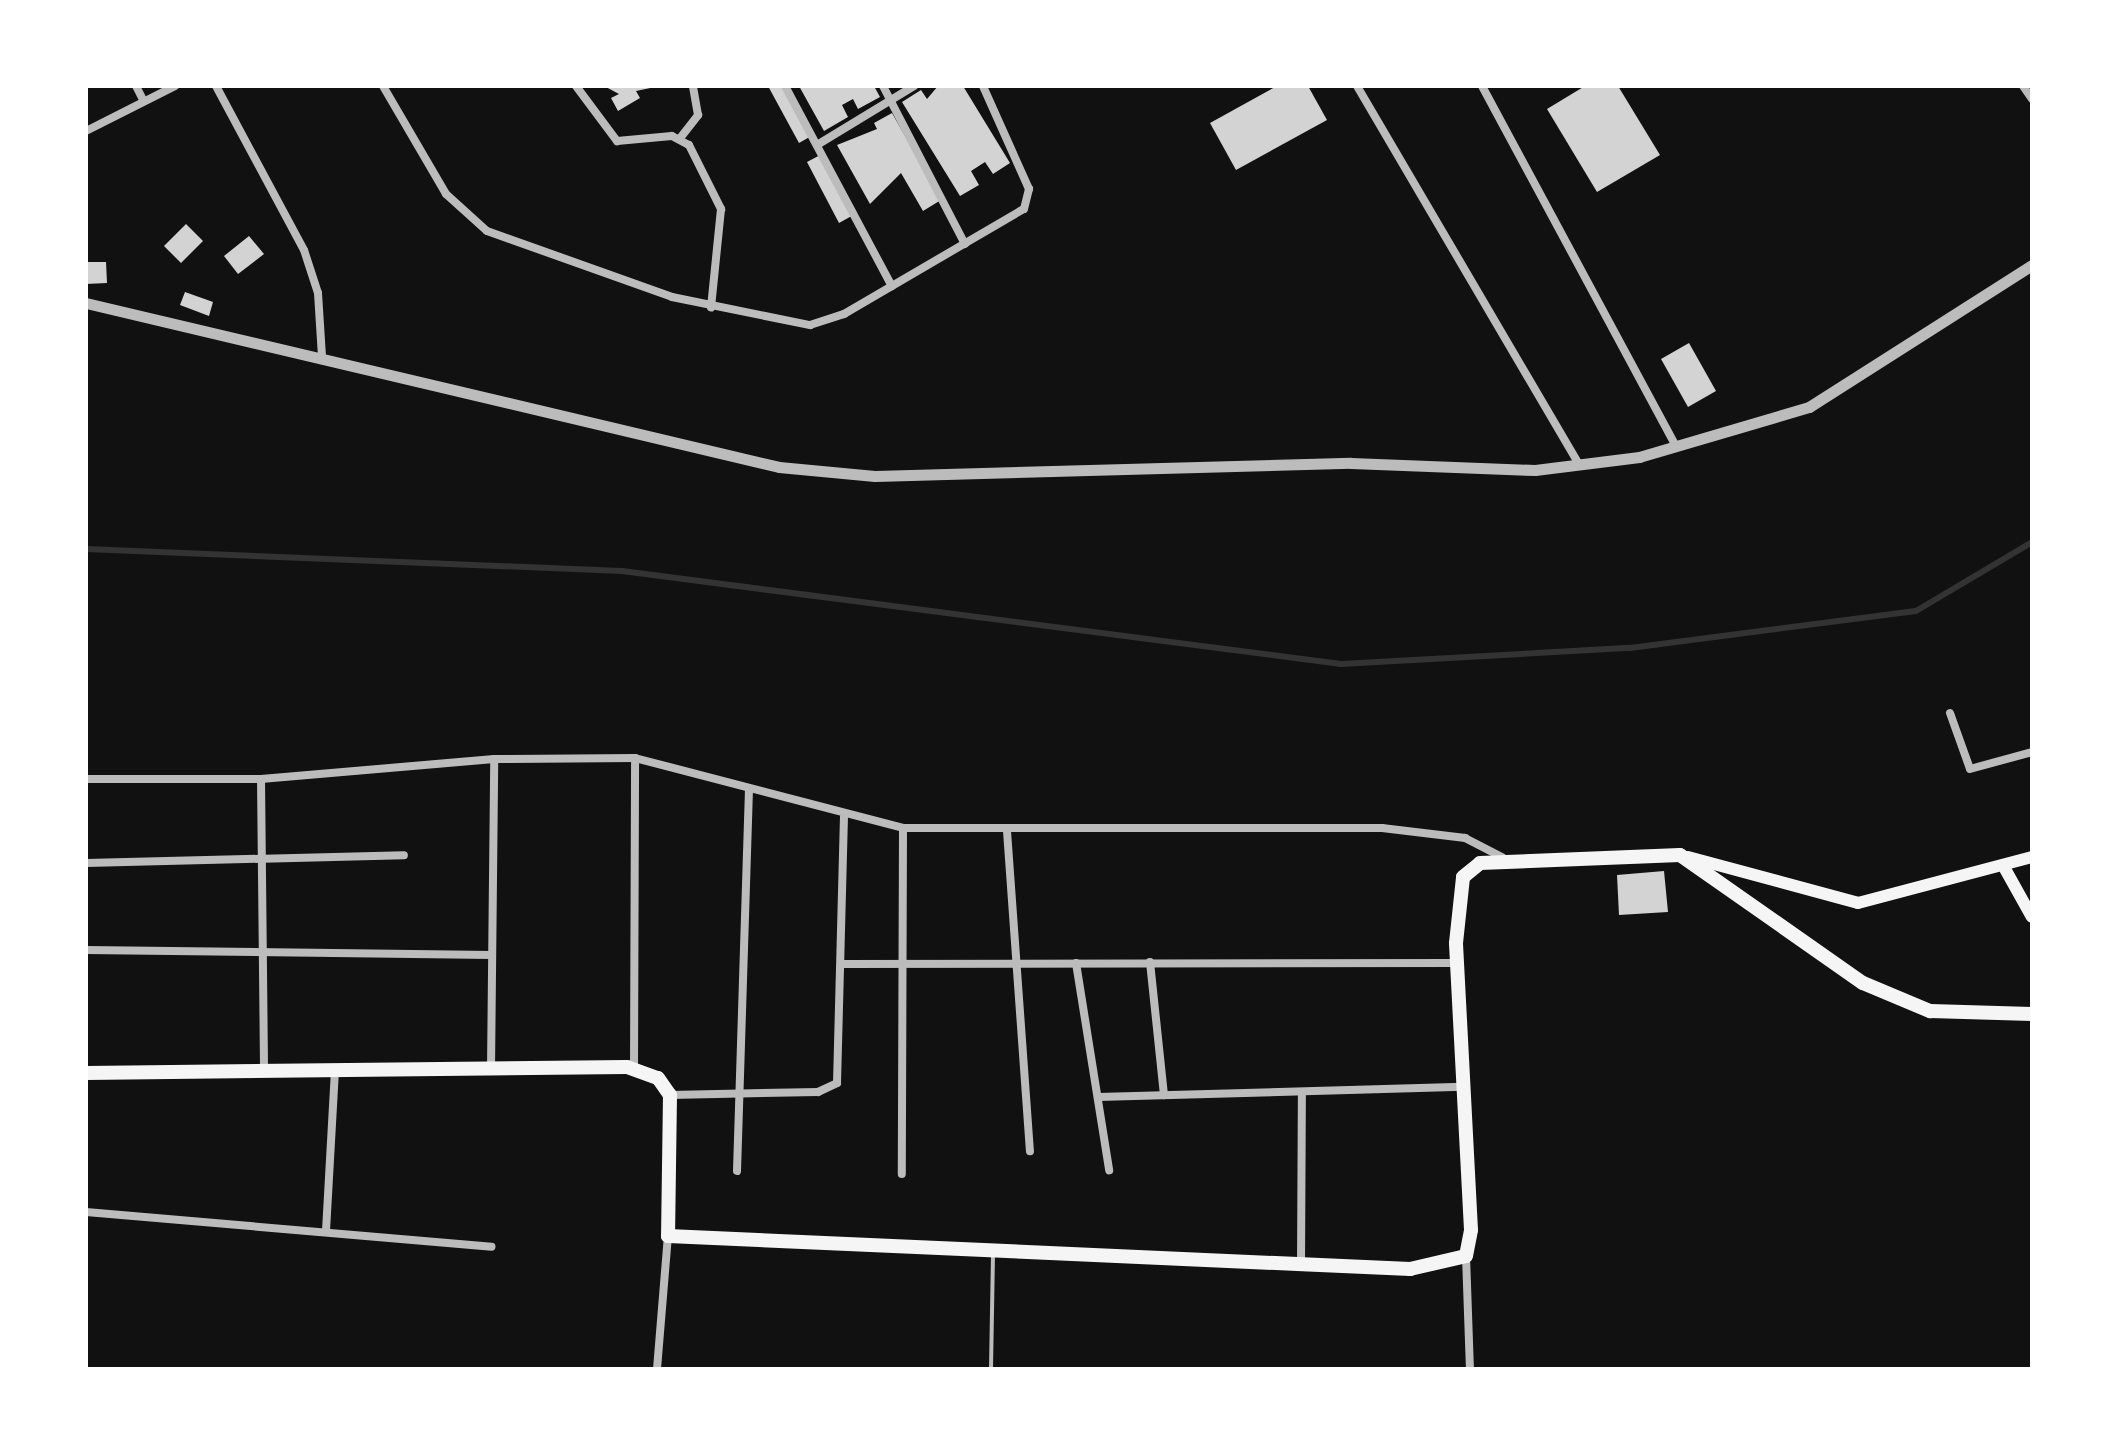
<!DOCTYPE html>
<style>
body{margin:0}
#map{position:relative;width:2118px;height:1455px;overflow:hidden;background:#111;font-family:"Playfair Display",serif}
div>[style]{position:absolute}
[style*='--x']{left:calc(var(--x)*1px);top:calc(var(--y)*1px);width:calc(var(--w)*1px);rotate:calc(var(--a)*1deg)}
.stream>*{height:6px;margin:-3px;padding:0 3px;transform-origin:3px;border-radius:3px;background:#333}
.building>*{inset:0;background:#d3d3d3}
.service>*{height:4px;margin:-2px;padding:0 2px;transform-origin:2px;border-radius:2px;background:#bcbcbc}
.minor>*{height:8px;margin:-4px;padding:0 4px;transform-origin:4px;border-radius:4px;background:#bcbcbc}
.tertiary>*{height:11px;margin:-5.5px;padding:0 5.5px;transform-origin:5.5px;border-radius:5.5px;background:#bcbcbc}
.secondary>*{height:12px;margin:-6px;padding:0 6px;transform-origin:6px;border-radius:6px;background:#f5f5f5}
.primary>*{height:14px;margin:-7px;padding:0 7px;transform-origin:7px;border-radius:7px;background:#f5f5f5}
span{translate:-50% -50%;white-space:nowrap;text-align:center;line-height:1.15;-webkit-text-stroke:8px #fff;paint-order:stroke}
.frame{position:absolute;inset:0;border:88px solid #fff;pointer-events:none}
</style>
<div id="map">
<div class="stream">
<div style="--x:86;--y:549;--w:536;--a:2.35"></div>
<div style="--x:622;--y:571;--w:725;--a:7.37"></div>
<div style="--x:1341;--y:664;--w:289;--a:-3.2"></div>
<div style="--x:1630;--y:648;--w:288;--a:-7.4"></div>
<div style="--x:1916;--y:611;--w:135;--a:-30.7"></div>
</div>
<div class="building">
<div style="clip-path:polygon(604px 86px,660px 86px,636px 91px,640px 98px,618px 111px,611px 98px,619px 94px)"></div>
<div style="clip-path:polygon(768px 86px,787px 86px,813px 135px,799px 143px)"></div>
<div style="clip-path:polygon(799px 86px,874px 86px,880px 97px,858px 109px,853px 99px,842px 105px,848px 117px,824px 131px)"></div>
<div style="clip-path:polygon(938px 86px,963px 86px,1010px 163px,993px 174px,985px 162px,971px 171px,979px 185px,960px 196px,902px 102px,921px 90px,927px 99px)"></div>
<div style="clip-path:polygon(1277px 86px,1308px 86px,1327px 120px,1236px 170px,1210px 123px)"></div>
<div style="clip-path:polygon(1585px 86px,1618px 86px,1660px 155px,1597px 192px,1547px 109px)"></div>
<div style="clip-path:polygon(892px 113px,941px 200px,923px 211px,901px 173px,870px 204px,837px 145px,877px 129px,874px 123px)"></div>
<div style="clip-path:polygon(824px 153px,857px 213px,839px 223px,807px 162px)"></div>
<div style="clip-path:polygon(186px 224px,203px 241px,181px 263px,164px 246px)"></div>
<div style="clip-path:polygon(249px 236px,264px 254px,238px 274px,224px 256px)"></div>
<div style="clip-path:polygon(86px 262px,106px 262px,107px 283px,86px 284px)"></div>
<div style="clip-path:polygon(185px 292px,213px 302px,209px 316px,180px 305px)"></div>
<div style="clip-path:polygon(1689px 343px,1716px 391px,1688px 407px,1661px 359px)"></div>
<div style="clip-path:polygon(1664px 871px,1668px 912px,1619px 915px,1617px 875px)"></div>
</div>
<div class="service">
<div style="--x:991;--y:1369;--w:113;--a:-89"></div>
</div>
<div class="minor">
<div style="--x:136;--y:86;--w:16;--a:63"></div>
<div style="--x:216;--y:86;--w:186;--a:61.8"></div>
<div style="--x:304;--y:250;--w:45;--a:72"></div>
<div style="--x:318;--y:293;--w:63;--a:86.4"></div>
<div style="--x:383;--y:86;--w:125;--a:59.7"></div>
<div style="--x:446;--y:194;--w:55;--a:42.1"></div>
<div style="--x:487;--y:231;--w:196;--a:19.6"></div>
<div style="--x:672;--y:297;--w:141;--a:11.5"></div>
<div style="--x:810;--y:325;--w:36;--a:-18"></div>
<div style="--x:844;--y:314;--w:208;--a:-30.3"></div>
<div style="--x:1024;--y:209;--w:21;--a:-76"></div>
<div style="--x:1029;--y:189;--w:113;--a:-114.1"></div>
<div style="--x:576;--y:86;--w:69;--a:53.3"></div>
<div style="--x:617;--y:141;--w:55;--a:-5.2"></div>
<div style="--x:672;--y:136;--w:19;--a:28"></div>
<div style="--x:689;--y:145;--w:72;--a:63.4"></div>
<div style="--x:721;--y:209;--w:99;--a:95.8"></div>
<div style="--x:785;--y:86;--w:227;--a:61.9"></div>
<div style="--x:883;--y:86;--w:178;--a:62.6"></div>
<div style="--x:1357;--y:86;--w:438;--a:59.6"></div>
<div style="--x:1482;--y:86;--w:409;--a:61.7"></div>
<div style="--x:2023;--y:86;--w:16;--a:55"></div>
<div style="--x:86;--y:131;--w:100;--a:-26.8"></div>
<div style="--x:681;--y:137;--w:28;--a:-52"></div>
<div style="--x:698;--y:115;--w:29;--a:-100"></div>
<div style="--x:817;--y:145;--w:114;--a:-31.3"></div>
<div style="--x:1950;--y:713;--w:59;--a:70.3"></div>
<div style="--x:1970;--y:769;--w:64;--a:-15.3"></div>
<div style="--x:86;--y:779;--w:175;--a:0"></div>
<div style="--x:261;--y:779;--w:234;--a:-4.9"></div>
<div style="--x:494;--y:759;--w:141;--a:-0.4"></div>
<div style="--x:635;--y:758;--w:277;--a:14.6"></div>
<div style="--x:903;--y:828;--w:346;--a:90.2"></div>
<div style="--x:261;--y:779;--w:290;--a:89.4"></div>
<div style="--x:903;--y:828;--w:479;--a:0"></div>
<div style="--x:1382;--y:828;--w:84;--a:6.9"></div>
<div style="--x:1465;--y:838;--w:42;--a:27.2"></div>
<div style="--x:1007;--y:831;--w:321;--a:85.9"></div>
<div style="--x:86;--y:863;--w:318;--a:-1.4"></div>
<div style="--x:86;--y:950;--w:406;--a:0.7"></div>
<div style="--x:1150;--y:962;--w:134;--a:84"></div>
<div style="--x:1076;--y:963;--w:210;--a:80.9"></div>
<div style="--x:842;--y:964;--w:615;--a:-0.09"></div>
<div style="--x:634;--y:1068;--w:310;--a:-89.8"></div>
<div style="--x:491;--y:1069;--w:310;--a:-89.4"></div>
<div style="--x:670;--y:1095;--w:148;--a:-1.2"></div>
<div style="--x:818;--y:1092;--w:21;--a:-25"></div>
<div style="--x:837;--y:1083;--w:266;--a:-88.5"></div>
<div style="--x:1098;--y:1097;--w:365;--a:-1.6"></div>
<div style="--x:737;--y:1171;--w:381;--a:-88.2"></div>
<div style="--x:86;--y:1212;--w:407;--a:4.9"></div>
<div style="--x:326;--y:1231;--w:162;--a:-86.8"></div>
<div style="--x:1466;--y:1256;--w:113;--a:88"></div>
<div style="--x:1301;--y:1265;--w:169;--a:-89.7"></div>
<div style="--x:657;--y:1369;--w:133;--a:-85.3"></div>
</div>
<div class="tertiary">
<div style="--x:86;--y:303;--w:712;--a:13.31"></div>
<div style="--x:779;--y:467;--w:96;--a:5.4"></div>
<div style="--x:875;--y:476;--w:476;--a:-1.6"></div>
<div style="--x:1351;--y:463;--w:184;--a:2.2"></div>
<div style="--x:1535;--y:470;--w:105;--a:-7.1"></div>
<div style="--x:1639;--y:457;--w:177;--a:-16.4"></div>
<div style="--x:1809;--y:407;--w:264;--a:-32.5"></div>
</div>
<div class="secondary">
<div style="--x:1688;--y:857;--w:176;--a:15.1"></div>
<div style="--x:1858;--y:903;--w:180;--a:-14.8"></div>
<div style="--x:2004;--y:867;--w:57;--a:60.8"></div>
</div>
<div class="primary">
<div style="--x:86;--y:1073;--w:541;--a:-0.64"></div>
<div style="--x:627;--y:1067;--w:33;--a:20"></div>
<div style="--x:658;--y:1078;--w:21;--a:55"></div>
<div style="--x:670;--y:1095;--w:141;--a:90.8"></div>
<div style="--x:668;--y:1236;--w:743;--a:2.55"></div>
<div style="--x:1410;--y:1269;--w:57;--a:-13.1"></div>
<div style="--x:1466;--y:1256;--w:26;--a:-79"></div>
<div style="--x:1471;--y:1230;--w:287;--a:-93"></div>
<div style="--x:1456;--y:943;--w:66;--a:-83.9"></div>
<div style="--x:1463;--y:877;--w:22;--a:-39"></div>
<div style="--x:1480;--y:863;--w:200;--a:-2.3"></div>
<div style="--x:1680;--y:855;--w:223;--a:35"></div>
<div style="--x:1863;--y:983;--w:73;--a:22.7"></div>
<div style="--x:1930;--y:1011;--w:102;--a:1.7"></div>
</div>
<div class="frame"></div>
</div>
